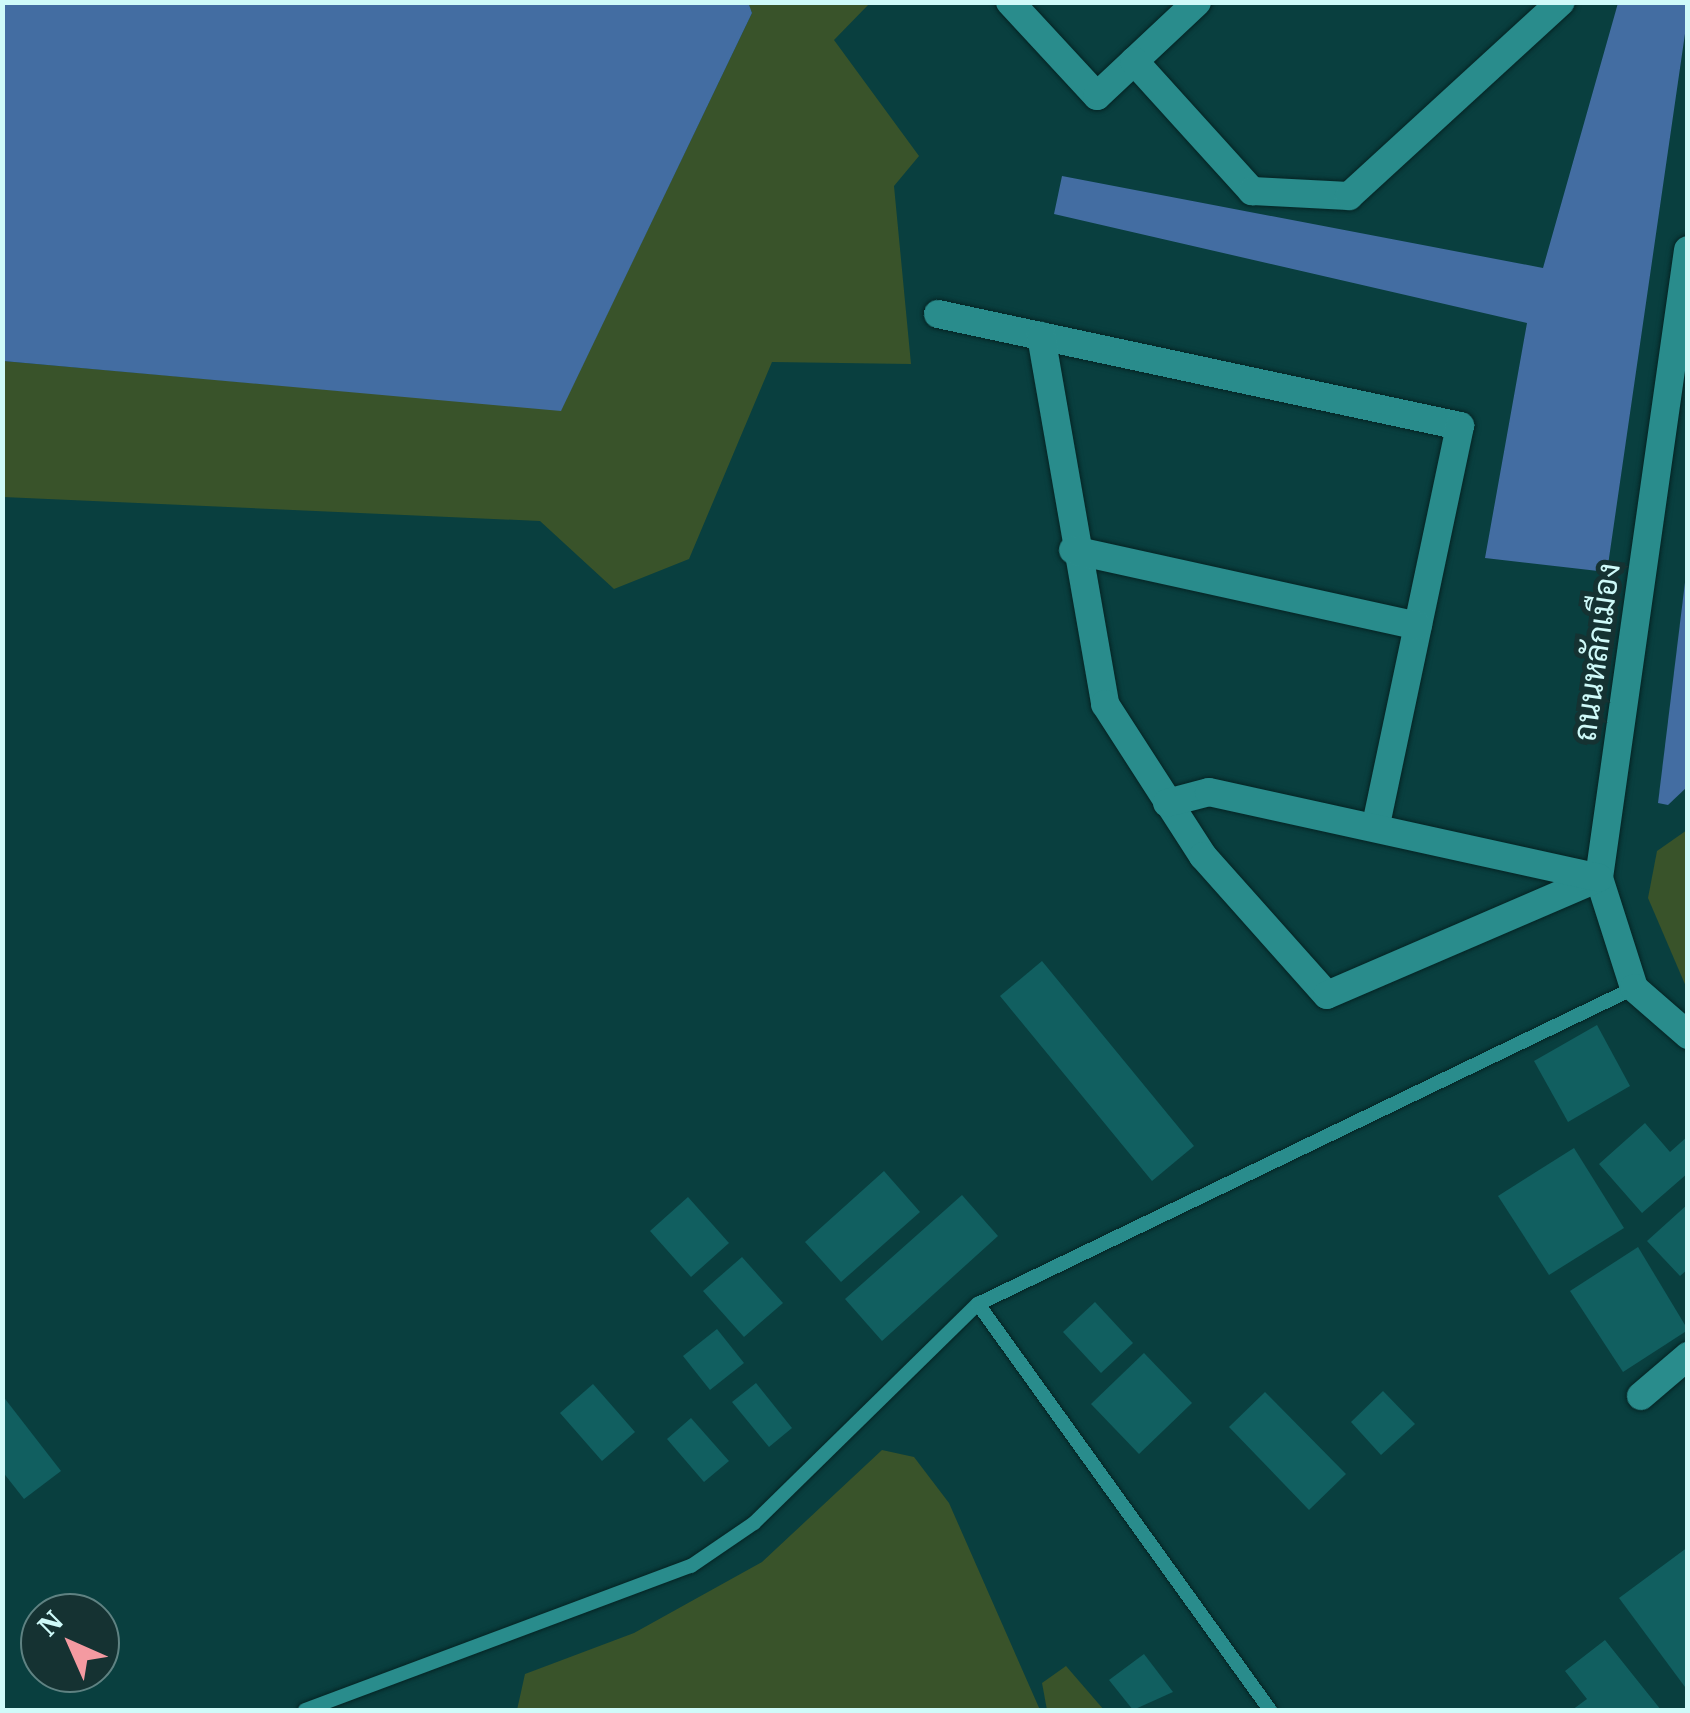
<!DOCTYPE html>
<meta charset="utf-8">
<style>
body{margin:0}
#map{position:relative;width:1690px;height:1713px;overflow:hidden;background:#093f3f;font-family:"IBM Plex Serif",Sarabun,serif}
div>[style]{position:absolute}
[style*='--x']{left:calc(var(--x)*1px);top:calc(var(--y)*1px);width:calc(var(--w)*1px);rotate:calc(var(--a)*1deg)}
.green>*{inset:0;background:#39532a}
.water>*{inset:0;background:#436da2}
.building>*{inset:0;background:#115f60}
.roads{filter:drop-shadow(0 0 2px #052323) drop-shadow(0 0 2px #052323)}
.service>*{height:14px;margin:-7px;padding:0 7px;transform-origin:7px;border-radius:7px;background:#298c8c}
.minor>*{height:28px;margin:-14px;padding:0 14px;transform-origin:14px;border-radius:14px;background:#298c8c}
span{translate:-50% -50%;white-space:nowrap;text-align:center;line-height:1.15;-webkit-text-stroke:10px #153232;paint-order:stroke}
.street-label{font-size:32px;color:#cffaf9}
.frame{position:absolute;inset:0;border:5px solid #cffaf9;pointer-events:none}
.north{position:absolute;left:20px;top:1593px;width:100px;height:100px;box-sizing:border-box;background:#153232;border:2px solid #5f8282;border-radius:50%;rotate:315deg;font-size:28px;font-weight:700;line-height:40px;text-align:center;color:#cffaf9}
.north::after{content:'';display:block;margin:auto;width:35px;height:45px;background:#f49aa1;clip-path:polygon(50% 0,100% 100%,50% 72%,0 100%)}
</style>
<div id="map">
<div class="green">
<div style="clip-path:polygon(748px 3px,870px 3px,834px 40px,919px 156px,894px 186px,911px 364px,772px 362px,689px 559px,614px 589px,540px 521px,3px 497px,3px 361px,561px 410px,752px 13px)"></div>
<div style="clip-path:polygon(1687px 830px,1688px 989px,1687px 989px,1648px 898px,1657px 851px)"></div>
<div style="clip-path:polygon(882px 1450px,914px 1457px,949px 1503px,1040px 1710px,517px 1710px,525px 1674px,634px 1633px,762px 1562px)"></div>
<div style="clip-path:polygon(1066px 1666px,1104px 1710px,1047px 1710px,1042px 1683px)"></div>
</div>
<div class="water">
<div style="clip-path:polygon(748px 2px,752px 13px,561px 411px,3px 361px,3px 3px)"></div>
<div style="clip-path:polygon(1618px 3px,1687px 3px,1688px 13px,1607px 572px,1485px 558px,1527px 323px,1054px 214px,1062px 176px,1543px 268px)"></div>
<div style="clip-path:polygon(1687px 566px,1687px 787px,1668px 805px,1658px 803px)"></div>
</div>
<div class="building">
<div style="clip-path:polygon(1042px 961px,1194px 1146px,1152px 1181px,1000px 996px)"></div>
<div style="clip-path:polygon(1597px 1025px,1630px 1086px,1568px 1122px,1534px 1061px)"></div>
<div style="clip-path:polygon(1645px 1123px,1670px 1152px,1688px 1136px,1688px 1173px,1642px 1213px,1599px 1164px)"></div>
<div style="clip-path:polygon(1574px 1148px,1624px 1228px,1549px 1275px,1498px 1196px)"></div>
<div style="clip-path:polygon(884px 1171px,920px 1212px,841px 1282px,805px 1242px)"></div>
<div style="clip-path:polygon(962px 1195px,998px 1236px,882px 1341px,845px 1299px)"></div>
<div style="clip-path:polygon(688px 1197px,729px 1243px,691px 1277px,650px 1231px)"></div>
<div style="clip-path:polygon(1688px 1204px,1688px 1269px,1680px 1276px,1647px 1241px)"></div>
<div style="clip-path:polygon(1638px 1247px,1688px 1330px,1623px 1372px,1570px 1291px)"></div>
<div style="clip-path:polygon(742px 1257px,783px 1303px,744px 1337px,703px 1291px)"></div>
<div style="clip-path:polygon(1095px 1302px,1133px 1343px,1101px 1373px,1063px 1332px)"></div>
<div style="clip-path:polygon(717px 1329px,744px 1363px,710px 1390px,683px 1356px)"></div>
<div style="clip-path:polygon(1144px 1353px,1192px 1403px,1139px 1454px,1091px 1404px)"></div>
<div style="clip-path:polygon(756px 1383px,792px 1428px,769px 1447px,732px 1402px)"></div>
<div style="clip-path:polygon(593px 1384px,635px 1432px,602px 1461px,560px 1413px)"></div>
<div style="clip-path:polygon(1383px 1391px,1415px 1424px,1381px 1455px,1351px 1422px)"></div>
<div style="clip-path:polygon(1265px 1392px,1346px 1474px,1309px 1510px,1229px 1427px)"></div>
<div style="clip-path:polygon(2px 1395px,61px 1471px,24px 1499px,2px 1471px)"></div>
<div style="clip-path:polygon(691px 1418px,729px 1461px,704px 1482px,667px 1439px)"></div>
<div style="clip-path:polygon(1688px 1547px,1688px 1691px,1619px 1598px)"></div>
<div style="clip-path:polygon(1605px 1640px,1661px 1710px,1572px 1710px,1587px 1699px,1565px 1671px)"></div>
<div style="clip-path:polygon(1144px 1654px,1173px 1692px,1133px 1710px,1109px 1680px)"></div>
</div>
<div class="roads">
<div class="service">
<div style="--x:978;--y:1304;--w:500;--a:54.28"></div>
<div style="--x:305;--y:1710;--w:412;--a:-20.5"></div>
<div style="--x:691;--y:1566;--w:76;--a:-34.3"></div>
<div style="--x:754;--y:1523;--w:313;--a:-44.4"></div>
<div style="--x:978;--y:1304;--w:728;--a:-25.72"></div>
</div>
<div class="minor">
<div style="--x:1010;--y:2;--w:128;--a:47.2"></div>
<div style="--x:1097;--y:96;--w:137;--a:-43.2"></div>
<div style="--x:1134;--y:61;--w:176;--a:47.8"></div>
<div style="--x:1252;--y:191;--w:97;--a:3"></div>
<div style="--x:1349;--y:196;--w:287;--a:-42.5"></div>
<div style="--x:1688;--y:250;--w:634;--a:98.07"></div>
<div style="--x:1599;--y:878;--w:115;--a:72.3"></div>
<div style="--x:1634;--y:988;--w:72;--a:41"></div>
<div style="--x:938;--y:314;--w:534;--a:12.11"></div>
<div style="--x:1460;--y:426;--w:408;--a:101.9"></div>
<div style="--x:1041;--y:336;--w:374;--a:80.1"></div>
<div style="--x:1105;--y:704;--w:181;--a:57.2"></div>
<div style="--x:1203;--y:856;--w:186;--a:48.3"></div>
<div style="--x:1327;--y:995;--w:296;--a:-23.3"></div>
<div style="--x:1073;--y:550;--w:353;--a:12.4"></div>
<div style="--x:1167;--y:803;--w:43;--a:-14.7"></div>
<div style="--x:1209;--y:792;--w:399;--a:12.4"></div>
<div style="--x:1641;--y:1396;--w:62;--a:-40.4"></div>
</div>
</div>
<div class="street-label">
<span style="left:1596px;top:652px;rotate:-82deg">ถนนหลักเมือง</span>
</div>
<div class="frame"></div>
<div class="north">N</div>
</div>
